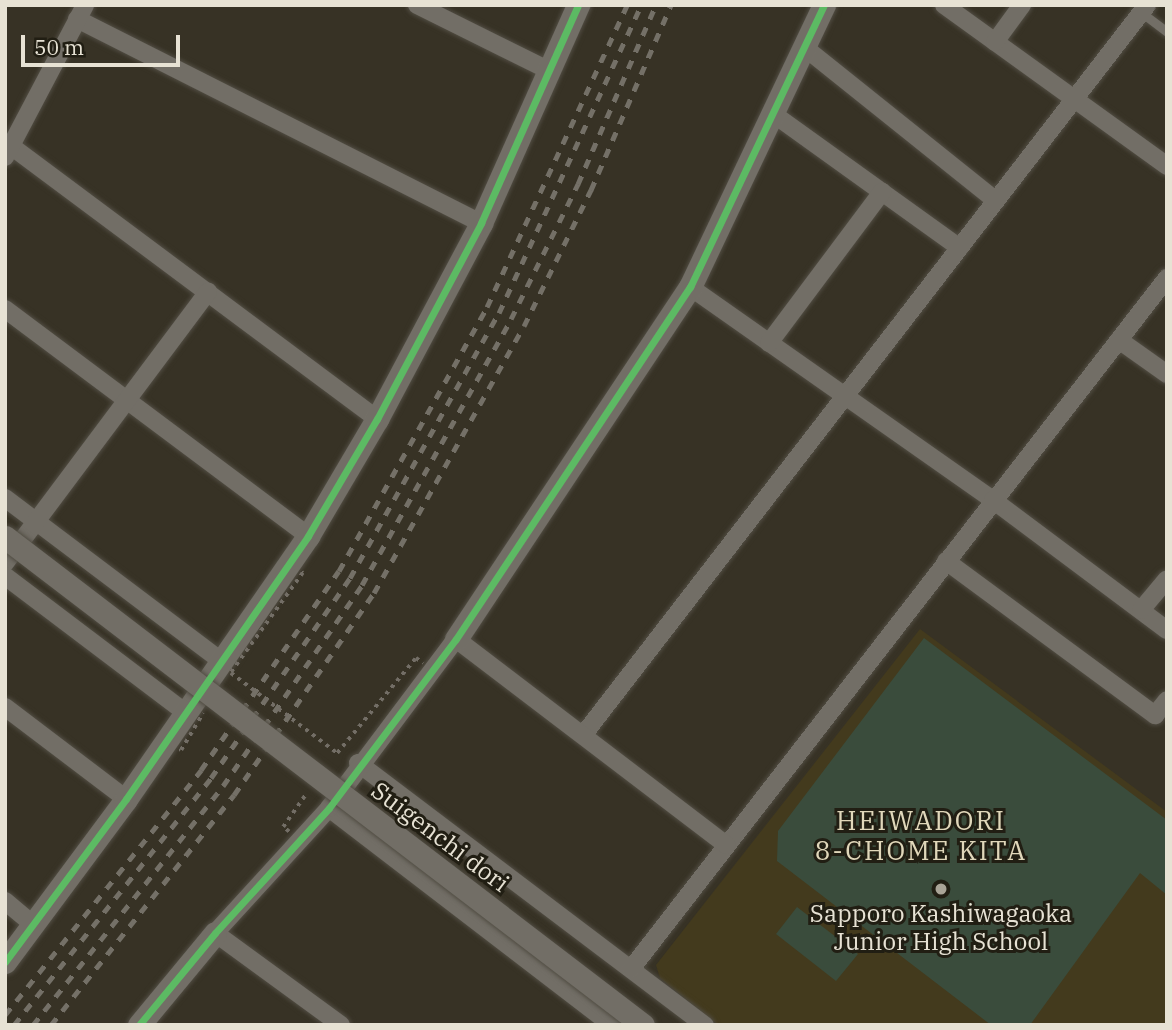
<!DOCTYPE html>
<style>
body{margin:0}
#map{position:relative;width:1172px;height:1030px;overflow:hidden;background:#373225;font-family:"IBM Plex Serif",serif}
div>[style]{position:absolute}
[style*='--x']{left:calc(var(--x)*1px);top:calc(var(--y)*1px);width:calc(var(--w)*1px);rotate:calc(var(--a)*1deg)}
.built>*{inset:0;background:#433a1d}
.green>*{inset:0;background:#3a4c3c}
.roads{filter:drop-shadow(0 0 2px #514d43) drop-shadow(0 0 2px #514d43)}
.service>*{height:9px;margin:-4.5px;padding:0 4.5px;transform-origin:4.5px;border-radius:4.5px;background:#726e66}
.minor>*{height:18px;margin:-9px;padding:0 9px;transform-origin:9px;border-radius:9px;background:#726e66}
.tertiary>*{height:23px;margin:-11.5px;padding:0 11.5px;transform-origin:11.5px;border-radius:11.5px;background:#726e66}
.rail>*{height:5px;margin-top:-2.5px;transform-origin:0;background:repeating-linear-gradient(90deg,#747067 0 9px,transparent 0 18px)}
.path-bridge>*{height:3.5px;margin-top:-1.75px;transform-origin:0;background:repeating-linear-gradient(90deg,#736e66 0 3.5px,transparent 0 8.5px)}
.bridges{filter:drop-shadow(0 0 2px #514d43) drop-shadow(0 0 2px #514d43)}
.tertiary-bridge>*{height:23px;margin:-11.5px;padding:0 11.5px;transform-origin:11.5px;border-radius:11.5px;background:#726e66}
.cycleway>*{height:7px;margin:-3.5px;padding:0 3.5px;transform-origin:3.5px;border-radius:3.5px;background:#5cba63}
.dots>*{width:19px;height:19px;translate:-50% -50%;box-sizing:border-box;border:4px solid #211e13;border-radius:50%}
span{translate:-50% -50%;white-space:nowrap;text-align:center;line-height:1.15;-webkit-text-stroke:6px #211e13;paint-order:stroke}
.street-label{font-size:24px;color:#e7e2d4}
.poi-label{font-size:24px;color:#e7e2d4}
.neighbourhood-label{font-size:26px;color:#e0d7ba;letter-spacing:2px}
.frame{position:absolute;inset:0;border:7px solid #e7e2d4;pointer-events:none}
.scale{position:absolute;left:21px;top:35px;width:159px;height:32px;box-sizing:border-box;border:4px solid #e7e2d4;border-top:0;padding-left:9px;font-size:21px;line-height:24px;white-space:nowrap;color:#e7e2d4;-webkit-text-stroke:5px #211e13;paint-order:stroke}
</style>
<div id="map">
<div class="built">
<div style="clip-path:polygon(920px 629px,1167px 812px,1167px 1025px,718px 1025px,660px 978px,656px 965px)"></div>
</div>
<div class="green">
<div style="clip-path:polygon(924px 638px,1167px 820px,1167px 895px,1140px 873px,1030px 1025px,991px 1025px,777px 861px,778px 831px)"></div>
<div style="clip-path:polygon(797px 907px,858px 954px,836px 981px,776px 934px)"></div>
</div>
<div class="roads">
<div class="service">
<div style="--x:1142;--y:13;--w:31;--a:37"></div>
</div>
<div class="minor">
<div style="--x:417;--y:5;--w:148;--a:26.4"></div>
<div style="--x:944;--y:5;--w:275;--a:35.8"></div>
<div style="--x:77;--y:19;--w:453;--a:26.8"></div>
<div style="--x:995;--y:42;--w:46;--a:-53.9"></div>
<div style="--x:804;--y:47;--w:246;--a:38.7"></div>
<div style="--x:772;--y:113;--w:231;--a:35.7"></div>
<div style="--x:11;--y:146;--w:457;--a:36.7"></div>
<div style="--x:5;--y:157;--w:172;--a:-62.2"></div>
<div style="--x:690;--y:287;--w:370;--a:35.1"></div>
<div style="--x:993;--y:500;--w:217;--a:36.8"></div>
<div style="--x:5;--y:309;--w:379;--a:36.8"></div>
<div style="--x:1119;--y:340;--w:59;--a:35.3"></div>
<div style="--x:769;--y:343;--w:189;--a:-53.2"></div>
<div style="--x:5;--y:498;--w:269;--a:37"></div>
<div style="--x:946;--y:561;--w:260;--a:36.4"></div>
<div style="--x:1155;--y:715;--w:19;--a:-51"></div>
<div style="--x:5;--y:563;--w:339;--a:-53.2"></div>
<div style="--x:5;--y:576;--w:226;--a:37.1"></div>
<div style="--x:1141;--y:610;--w:40;--a:-50"></div>
<div style="--x:5;--y:707;--w:152;--a:37.2"></div>
<div style="--x:584;--y:734;--w:921;--a:-52.32"></div>
<div style="--x:358;--y:763;--w:435;--a:37.1"></div>
<div style="--x:329;--y:808;--w:357;--a:37.5"></div>
<div style="--x:5;--y:901;--w:38;--a:40"></div>
<div style="--x:631;--y:969;--w:875;--a:-52.2"></div>
<div style="--x:341;--y:1025;--w:156;--a:-143.9"></div>
<div style="--x:215;--y:933;--w:169;--a:-47.6"></div>
<div style="--x:329;--y:808;--w:211;--a:-53.1"></div>
<div style="--x:456;--y:639;--w:340;--a:37.3"></div>
</div>
<div class="tertiary">
<div style="--x:456;--y:639;--w:423;--a:-56.4"></div>
<div style="--x:690;--y:287;--w:312;--a:-64.6"></div>
<div style="--x:5;--y:962;--w:203;--a:-53.4"></div>
<div style="--x:126;--y:799;--w:320;--a:-55.3"></div>
<div style="--x:308;--y:536;--w:136;--a:-59.5"></div>
<div style="--x:377;--y:419;--w:222;--a:-62"></div>
<div style="--x:481;--y:223;--w:239;--a:-66"></div>
<div style="--x:139;--y:1025;--w:119;--a:-50.4"></div>
</div>
</div>
<div class="rail">
<div style="--x:5;--y:1015;--w:314;--a:-51.3"></div>
<div style="--x:201;--y:770;--w:242;--a:-55.3"></div>
<div style="--x:339;--y:571;--w:303;--a:-60.7"></div>
<div style="--x:487;--y:307;--w:333;--a:-65.1"></div>
<div style="--x:14;--y:1025;--w:316;--a:-51.4"></div>
<div style="--x:211;--y:778;--w:244;--a:-55.2"></div>
<div style="--x:350;--y:578;--w:304;--a:-60.7"></div>
<div style="--x:499;--y:313;--w:339;--a:-65.2"></div>
<div style="--x:33;--y:1025;--w:305;--a:-51.5"></div>
<div style="--x:223;--y:786;--w:244;--a:-55.3"></div>
<div style="--x:362;--y:585;--w:305;--a:-60.7"></div>
<div style="--x:511;--y:319;--w:151;--a:-63.6"></div>
<div style="--x:578;--y:184;--w:195;--a:-66.5"></div>
<div style="--x:51;--y:1025;--w:294;--a:-51.5"></div>
<div style="--x:234;--y:795;--w:246;--a:-55.3"></div>
<div style="--x:374;--y:593;--w:306;--a:-60.7"></div>
<div style="--x:524;--y:326;--w:152;--a:-63.8"></div>
<div style="--x:591;--y:190;--w:202;--a:-66.6"></div>
</div>
<div class="path-bridge">
<div style="--x:295;--y:567;--w:10;--a:37"></div>
<div style="--x:303;--y:573;--w:123;--a:125.8"></div>
<div style="--x:231;--y:673;--w:133;--a:37"></div>
<div style="--x:337;--y:753;--w:124;--a:-50.3"></div>
<div style="--x:416;--y:658;--w:9;--a:36"></div>
<div style="--x:172;--y:745;--w:10;--a:29"></div>
<div style="--x:181;--y:750;--w:43;--a:-59.3"></div>
<div style="--x:289;--y:832;--w:8;--a:-140"></div>
<div style="--x:283;--y:827;--w:40;--a:-55.1"></div>
</div>
<div class="bridges">
<div class="tertiary-bridge">
<div style="--x:5;--y:537;--w:803;--a:37.41"></div>
</div>
</div>
<div class="cycleway">
<div style="--x:5;--y:962;--w:203;--a:-53.4"></div>
<div style="--x:126;--y:799;--w:320;--a:-55.3"></div>
<div style="--x:308;--y:536;--w:136;--a:-59.5"></div>
<div style="--x:377;--y:419;--w:222;--a:-62"></div>
<div style="--x:481;--y:223;--w:239;--a:-66"></div>
<div style="--x:139;--y:1025;--w:119;--a:-50.4"></div>
<div style="--x:215;--y:933;--w:169;--a:-47.6"></div>
<div style="--x:329;--y:808;--w:211;--a:-53.1"></div>
<div style="--x:456;--y:639;--w:423;--a:-56.4"></div>
<div style="--x:690;--y:287;--w:312;--a:-64.6"></div>
</div>
<div class="dots">
<div style="left:941px;top:889px;background:#a9a497"></div>
</div>
<div class="street-label">
<span style="left:440px;top:837px;rotate:37deg">Suigenchi dori</span>
</div>
<div class="poi-label">
<span style="left:941px;top:928px">Sapporo Kashiwagaoka<br>Junior High School</span>
</div>
<div class="neighbourhood-label">
<span style="left:921px;top:836px">HEIWADORI<br>8-CHOME KITA</span>
</div>
<div class="frame"></div>
<div class="scale">50 m</div>
</div>
